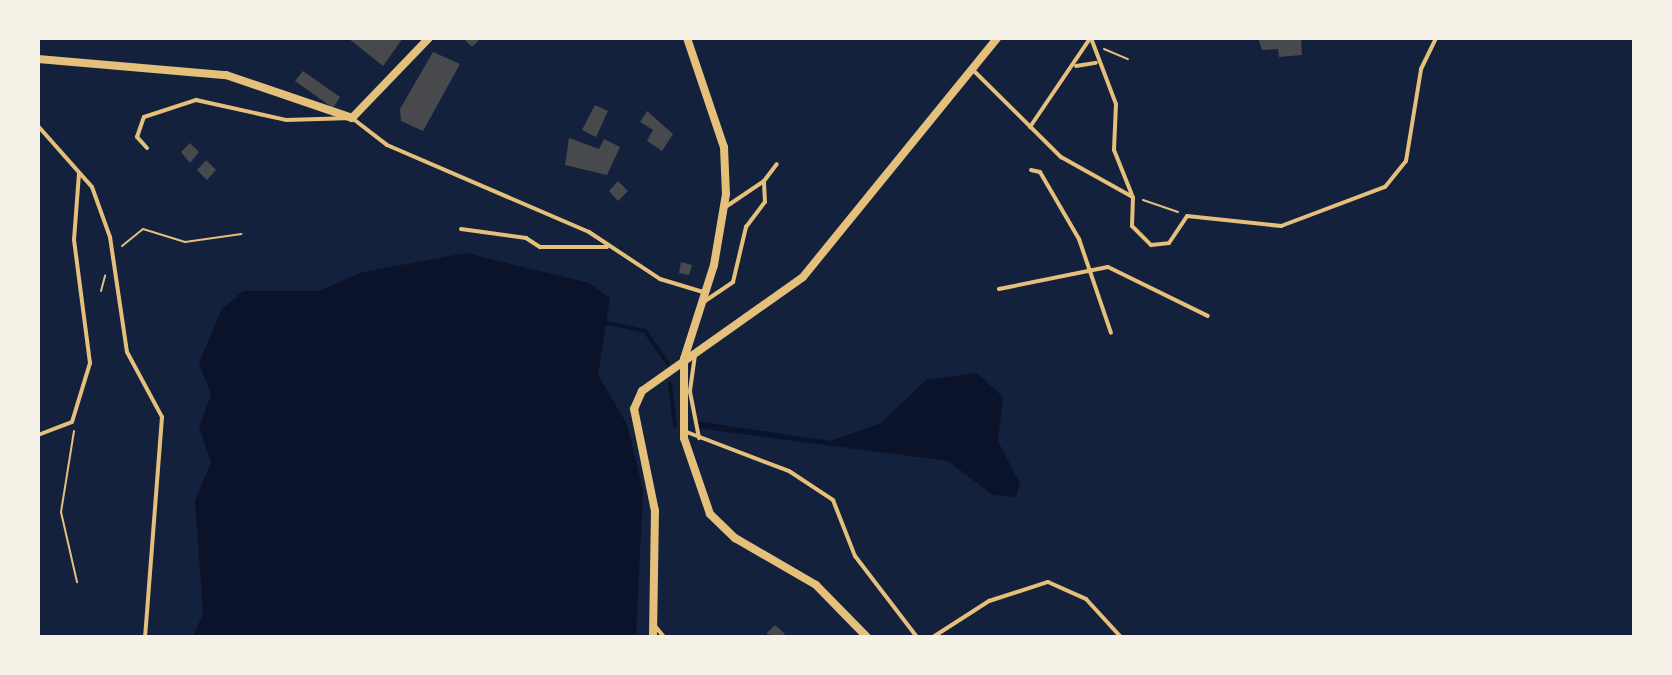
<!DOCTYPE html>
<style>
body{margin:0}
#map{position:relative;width:1672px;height:675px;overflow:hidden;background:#14213d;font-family:"Public Sans",sans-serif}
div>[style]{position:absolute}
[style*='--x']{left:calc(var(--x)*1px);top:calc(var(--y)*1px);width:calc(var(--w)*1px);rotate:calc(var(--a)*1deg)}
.water>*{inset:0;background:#0b132b}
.stream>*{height:4px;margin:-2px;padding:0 2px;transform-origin:2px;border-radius:2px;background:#0b132b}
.building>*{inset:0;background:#48494c}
.path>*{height:2px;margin:-1px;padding:0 1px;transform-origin:1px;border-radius:1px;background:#e5c07b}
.service>*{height:4px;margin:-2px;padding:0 2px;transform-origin:2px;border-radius:2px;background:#e5c07b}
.minor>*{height:8px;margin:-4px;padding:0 4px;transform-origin:4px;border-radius:4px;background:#e5c07b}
span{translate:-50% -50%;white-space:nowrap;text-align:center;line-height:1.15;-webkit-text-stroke:6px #f6f1e7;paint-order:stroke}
.frame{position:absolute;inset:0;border:40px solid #f6f1e7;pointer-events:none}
</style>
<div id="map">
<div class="water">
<div style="clip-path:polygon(466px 253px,589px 283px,610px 298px,598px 375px,627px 424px,643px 490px,636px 637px,193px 637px,203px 613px,195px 501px,211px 462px,199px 427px,211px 395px,199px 363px,221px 310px,243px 291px,318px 291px,363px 272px)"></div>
<div style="clip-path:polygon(977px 373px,1003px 397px,998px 441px,1020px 484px,1016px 497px,993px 495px,948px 461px,696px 428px,696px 421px,830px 441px,881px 423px,926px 380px)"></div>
</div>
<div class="stream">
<div style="--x:607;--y:323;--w:39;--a:12"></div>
<div style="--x:645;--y:331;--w:40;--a:55.1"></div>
<div style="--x:670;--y:384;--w:42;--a:83.2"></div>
</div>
<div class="building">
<div style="clip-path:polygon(348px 38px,403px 38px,383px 66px)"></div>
<div style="clip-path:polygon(463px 38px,481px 38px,472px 47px)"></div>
<div style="clip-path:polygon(1258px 38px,1301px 38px,1302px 55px,1279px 57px,1278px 49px,1262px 50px)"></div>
<div style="clip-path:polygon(433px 52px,460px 64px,423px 131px,401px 121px,400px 109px)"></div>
<div style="clip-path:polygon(303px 71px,340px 97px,333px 108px,295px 81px)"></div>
<div style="clip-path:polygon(595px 105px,608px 111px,596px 137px,582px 130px)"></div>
<div style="clip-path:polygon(647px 111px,673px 134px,662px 151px,647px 141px,653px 130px,640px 122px)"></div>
<div style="clip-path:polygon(569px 138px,599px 149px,604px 139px,620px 147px,607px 175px,565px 165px)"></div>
<div style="clip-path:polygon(190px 143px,199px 152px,190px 163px,181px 152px)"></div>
<div style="clip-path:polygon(206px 160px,216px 170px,207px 180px,197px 170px)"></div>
<div style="clip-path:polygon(618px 181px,628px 191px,618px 201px,609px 191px)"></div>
<div style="clip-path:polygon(681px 262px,692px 265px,689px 275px,679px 273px)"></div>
<div style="clip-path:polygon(775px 625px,785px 634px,782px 637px,766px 634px)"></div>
</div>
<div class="path">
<div style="--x:1104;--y:49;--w:26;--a:23"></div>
<div style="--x:1143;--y:200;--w:37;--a:19"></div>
<div style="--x:122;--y:246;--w:27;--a:-39"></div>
<div style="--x:143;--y:229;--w:44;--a:17.2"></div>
<div style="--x:185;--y:242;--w:57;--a:-8.1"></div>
<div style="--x:101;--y:291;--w:16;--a:-75"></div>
<div style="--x:74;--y:431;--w:82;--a:99.1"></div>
<div style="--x:61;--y:512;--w:72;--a:77.1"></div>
</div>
<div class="service">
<div style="--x:1091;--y:38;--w:71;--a:69.3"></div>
<div style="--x:1116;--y:104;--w:46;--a:92.5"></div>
<div style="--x:1114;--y:150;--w:48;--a:68.2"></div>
<div style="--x:1076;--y:66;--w:20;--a:-9"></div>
<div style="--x:973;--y:70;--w:124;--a:44.7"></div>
<div style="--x:1061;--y:157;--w:82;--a:29.1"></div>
<div style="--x:1133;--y:197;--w:29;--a:92"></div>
<div style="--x:1132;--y:226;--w:27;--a:45"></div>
<div style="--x:1151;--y:245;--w:18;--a:-6"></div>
<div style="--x:1169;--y:243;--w:32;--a:-56"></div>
<div style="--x:1187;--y:216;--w:95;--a:6.1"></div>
<div style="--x:1281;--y:226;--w:111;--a:-20.6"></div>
<div style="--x:1385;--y:187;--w:33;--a:-51"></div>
<div style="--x:1406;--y:161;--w:93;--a:-80.7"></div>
<div style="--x:1421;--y:69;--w:34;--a:-64"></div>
<div style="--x:38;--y:126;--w:81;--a:48.5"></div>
<div style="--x:92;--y:187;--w:53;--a:70.2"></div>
<div style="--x:110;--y:237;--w:116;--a:81.6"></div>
<div style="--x:127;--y:352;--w:74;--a:61.7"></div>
<div style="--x:162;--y:417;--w:221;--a:94.4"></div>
<div style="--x:1030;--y:127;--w:105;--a:-55.9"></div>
<div style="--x:147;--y:148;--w:15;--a:-132"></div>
<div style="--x:137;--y:137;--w:21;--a:-71"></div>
<div style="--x:144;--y:117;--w:55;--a:-18.1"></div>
<div style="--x:196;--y:100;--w:92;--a:12.5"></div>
<div style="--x:286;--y:120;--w:66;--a:-1.7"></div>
<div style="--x:352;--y:118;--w:44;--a:37.6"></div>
<div style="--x:387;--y:145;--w:220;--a:23.3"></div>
<div style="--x:589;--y:232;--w:85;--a:33.5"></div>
<div style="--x:660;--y:279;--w:45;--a:16.8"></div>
<div style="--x:1031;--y:170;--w:9;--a:13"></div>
<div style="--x:1040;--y:172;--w:78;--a:59.8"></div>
<div style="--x:1079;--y:239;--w:99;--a:71.2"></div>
<div style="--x:724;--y:208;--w:48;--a:-34"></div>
<div style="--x:461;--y:229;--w:66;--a:7.9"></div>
<div style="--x:526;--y:238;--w:17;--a:33"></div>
<div style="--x:540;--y:247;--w:67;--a:0"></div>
<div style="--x:999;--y:289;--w:111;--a:-11.4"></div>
<div style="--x:1108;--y:267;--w:111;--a:26.1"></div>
<div style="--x:705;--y:301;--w:34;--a:-34"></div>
<div style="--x:733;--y:282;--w:57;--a:-76.7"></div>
<div style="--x:746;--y:227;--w:31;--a:-53"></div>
<div style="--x:765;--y:202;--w:21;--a:-93"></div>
<div style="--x:764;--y:181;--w:21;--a:-53"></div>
<div style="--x:695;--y:355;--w:37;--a:98"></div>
<div style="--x:690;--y:392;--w:47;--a:78.9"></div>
<div style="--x:684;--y:431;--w:112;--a:20.9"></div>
<div style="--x:789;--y:471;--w:53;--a:33.4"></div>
<div style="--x:833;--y:500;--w:60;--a:68.6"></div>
<div style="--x:855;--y:556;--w:102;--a:52.6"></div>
<div style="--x:38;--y:435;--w:36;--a:-21"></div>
<div style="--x:72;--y:422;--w:62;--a:-73"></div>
<div style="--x:90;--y:363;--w:124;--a:-97.4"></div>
<div style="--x:74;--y:240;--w:67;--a:-85.7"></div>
<div style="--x:655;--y:626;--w:14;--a:51"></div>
<div style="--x:933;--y:637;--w:67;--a:-32.7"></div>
<div style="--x:989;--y:601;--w:62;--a:-17.9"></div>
<div style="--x:1048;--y:582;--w:42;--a:24.1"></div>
<div style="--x:1086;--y:599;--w:52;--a:47.4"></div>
</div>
<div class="minor">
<div style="--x:687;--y:38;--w:115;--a:71.3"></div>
<div style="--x:724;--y:147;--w:47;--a:87.6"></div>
<div style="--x:726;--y:194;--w:72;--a:99.6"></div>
<div style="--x:714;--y:265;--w:99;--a:107.7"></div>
<div style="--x:684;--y:359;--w:79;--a:90"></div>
<div style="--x:684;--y:438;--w:80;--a:71.1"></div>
<div style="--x:710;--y:514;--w:35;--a:44"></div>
<div style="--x:735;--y:538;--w:94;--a:30.1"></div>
<div style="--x:816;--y:585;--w:73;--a:45.6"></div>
<div style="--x:38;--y:59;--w:189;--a:4.9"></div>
<div style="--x:226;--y:75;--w:133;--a:18.8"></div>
<div style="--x:352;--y:118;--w:111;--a:-46.1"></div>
<div style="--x:653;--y:637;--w:126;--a:-89.1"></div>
<div style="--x:655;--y:511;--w:104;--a:-101.6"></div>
<div style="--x:634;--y:409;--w:20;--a:-66"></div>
<div style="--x:642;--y:391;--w:197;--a:-35.3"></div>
<div style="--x:803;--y:277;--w:308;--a:-50.9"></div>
</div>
<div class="frame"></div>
</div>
